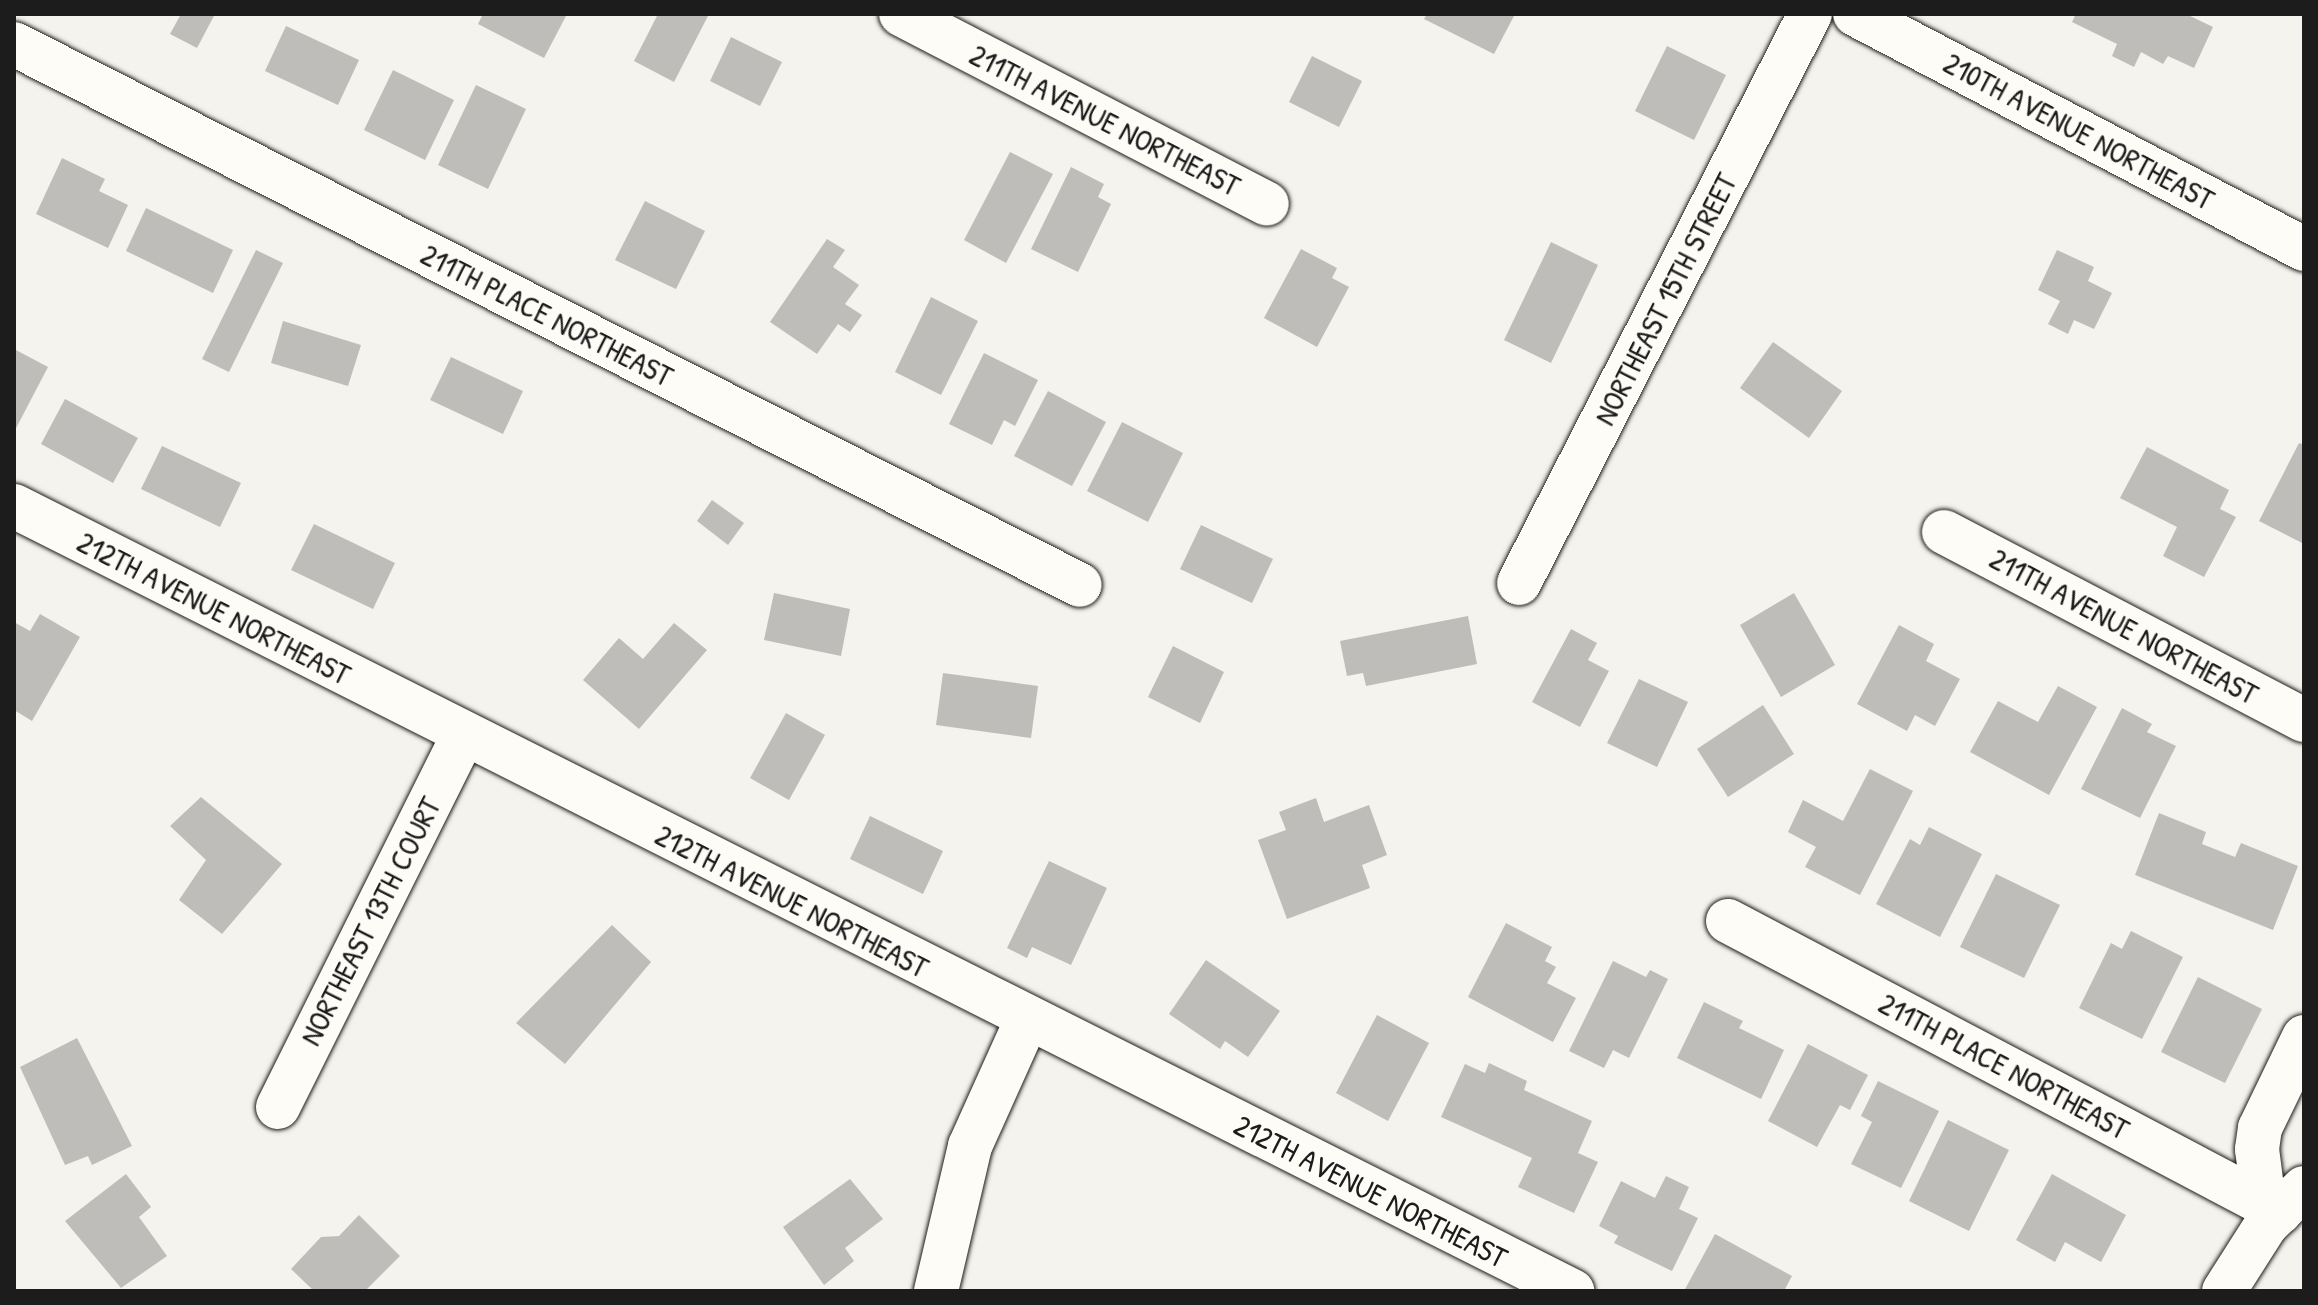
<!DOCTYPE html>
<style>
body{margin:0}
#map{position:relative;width:2318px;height:1305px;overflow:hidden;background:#f4f3ee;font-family:"Patrick Hand",sans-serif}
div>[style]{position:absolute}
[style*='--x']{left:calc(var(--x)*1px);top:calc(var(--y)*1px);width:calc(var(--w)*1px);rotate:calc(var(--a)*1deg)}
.building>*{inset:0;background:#bebdba}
.roads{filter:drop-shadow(0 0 2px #1c1c1c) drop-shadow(0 0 2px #1c1c1c)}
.minor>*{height:44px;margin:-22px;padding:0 22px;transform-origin:22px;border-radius:22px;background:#fdfcf7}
span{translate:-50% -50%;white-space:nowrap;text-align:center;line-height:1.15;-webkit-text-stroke:8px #fdfcf7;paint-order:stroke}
.street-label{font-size:30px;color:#1c1c1c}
.frame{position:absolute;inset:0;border:16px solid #1c1c1c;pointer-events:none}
</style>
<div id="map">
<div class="building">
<div style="clip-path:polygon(181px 14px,215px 14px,197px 48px,170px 34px)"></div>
<div style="clip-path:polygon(483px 14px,567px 14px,544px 58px,478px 24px)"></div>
<div style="clip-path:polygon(658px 14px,709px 14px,674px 82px,634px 61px)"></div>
<div style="clip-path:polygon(1427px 14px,1515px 14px,1494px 54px,1424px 19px)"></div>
<div style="clip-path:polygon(2076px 14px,2186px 14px,2213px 27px,2194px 68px,2168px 56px,2163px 64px,2141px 52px,2134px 67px,2112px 56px,2117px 44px,2072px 22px)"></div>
<div style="clip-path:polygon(286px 26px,359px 60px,338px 105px,265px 71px)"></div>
<div style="clip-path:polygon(731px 37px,782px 62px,760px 106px,710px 81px)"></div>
<div style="clip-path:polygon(1667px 46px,1726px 75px,1694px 140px,1635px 111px)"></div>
<div style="clip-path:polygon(1312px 56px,1362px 81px,1339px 127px,1289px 102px)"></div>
<div style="clip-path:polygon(393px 70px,454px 100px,425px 160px,364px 130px)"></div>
<div style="clip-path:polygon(476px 85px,526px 109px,488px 189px,438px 165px)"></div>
<div style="clip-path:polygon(1010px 152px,1053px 174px,1006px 263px,964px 240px)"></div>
<div style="clip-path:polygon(62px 158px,105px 179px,99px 191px,128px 205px,108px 248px,36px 214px)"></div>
<div style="clip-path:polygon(1071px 167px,1104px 184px,1098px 197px,1111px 204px,1078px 272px,1031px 249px)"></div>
<div style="clip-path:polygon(645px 201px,705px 231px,676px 289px,615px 260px)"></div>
<div style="clip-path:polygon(146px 208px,233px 250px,213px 293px,126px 251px)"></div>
<div style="clip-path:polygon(827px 239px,845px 250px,833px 267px,859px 285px,845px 304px,862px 315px,850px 332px,838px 324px,817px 354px,770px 322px)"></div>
<div style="clip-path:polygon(1551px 242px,1598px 265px,1551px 363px,1504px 340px)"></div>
<div style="clip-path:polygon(1301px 249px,1337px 268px,1332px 278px,1349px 287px,1317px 347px,1264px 318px)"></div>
<div style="clip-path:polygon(256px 250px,283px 263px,229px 372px,202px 359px)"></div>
<div style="clip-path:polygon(2057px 250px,2094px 267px,2088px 281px,2112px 293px,2094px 329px,2074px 320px,2068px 334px,2048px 324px,2060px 301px,2038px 290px)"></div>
<div style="clip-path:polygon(931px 297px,978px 321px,941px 395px,895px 372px)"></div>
<div style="clip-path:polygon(283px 321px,361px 345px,348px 386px,271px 363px)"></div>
<div style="clip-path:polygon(1773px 342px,1842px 391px,1809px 438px,1740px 388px)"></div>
<div style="clip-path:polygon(14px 349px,48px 367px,14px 432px)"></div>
<div style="clip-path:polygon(984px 353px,1038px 380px,1015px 426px,1004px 420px,992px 445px,949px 424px)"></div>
<div style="clip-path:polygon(451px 357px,523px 391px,503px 434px,430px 400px)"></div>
<div style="clip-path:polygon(1048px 391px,1106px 422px,1072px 486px,1014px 456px)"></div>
<div style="clip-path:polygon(65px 399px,138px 438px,113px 483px,41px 444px)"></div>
<div style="clip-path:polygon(1122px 422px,1183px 453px,1148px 522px,1087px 491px)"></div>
<div style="clip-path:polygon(2299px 443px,2304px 445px,2304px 544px,2259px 521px)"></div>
<div style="clip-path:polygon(162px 446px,241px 483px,220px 527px,141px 489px)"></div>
<div style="clip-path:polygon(2147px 447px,2229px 490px,2220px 509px,2236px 517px,2204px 577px,2163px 556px,2177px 527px,2120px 498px)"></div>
<div style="clip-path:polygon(712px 500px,744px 523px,728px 545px,697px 521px)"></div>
<div style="clip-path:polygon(314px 524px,395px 563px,373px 609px,291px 570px)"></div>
<div style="clip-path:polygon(1201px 525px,1273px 559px,1252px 603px,1180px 569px)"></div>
<div style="clip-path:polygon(774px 593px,850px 609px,841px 656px,764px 640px)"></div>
<div style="clip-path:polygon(1794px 593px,1835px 665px,1781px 697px,1740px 625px)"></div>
<div style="clip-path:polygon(40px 614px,80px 637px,32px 721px,14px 710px,14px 622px,30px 631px)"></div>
<div style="clip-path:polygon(1468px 616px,1477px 664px,1366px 686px,1363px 673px,1347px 676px,1340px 641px)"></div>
<div style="clip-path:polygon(674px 623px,707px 650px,639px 729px,583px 680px,619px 638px,643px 659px)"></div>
<div style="clip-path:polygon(1899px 625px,1934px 644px,1926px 661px,1960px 679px,1935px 726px,1915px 715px,1907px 731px,1857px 704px)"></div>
<div style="clip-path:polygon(1571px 629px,1597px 643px,1588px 660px,1609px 671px,1580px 727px,1532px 702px)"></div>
<div style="clip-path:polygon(1173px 646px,1224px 672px,1200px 723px,1148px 697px)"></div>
<div style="clip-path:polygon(943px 673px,1038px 686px,1031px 738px,936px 725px)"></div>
<div style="clip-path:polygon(1639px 679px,1688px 702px,1657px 767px,1607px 743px)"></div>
<div style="clip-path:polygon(2058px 686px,2097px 707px,2049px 795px,1970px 752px,1998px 701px,2038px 722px)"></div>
<div style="clip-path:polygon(1763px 705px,1794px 754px,1728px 797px,1697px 749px)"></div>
<div style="clip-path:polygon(2122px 708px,2152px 724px,2147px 732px,2176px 746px,2140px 818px,2081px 789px)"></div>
<div style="clip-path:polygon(786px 713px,825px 735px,789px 800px,750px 778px)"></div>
<div style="clip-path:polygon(1870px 769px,1913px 791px,1860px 895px,1805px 867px,1816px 847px,1788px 832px,1803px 800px,1843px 821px)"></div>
<div style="clip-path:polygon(201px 797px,282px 864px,222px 934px,179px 900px,206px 860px,170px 826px)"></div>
<div style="clip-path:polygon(1316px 798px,1324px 822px,1369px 805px,1387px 855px,1362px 865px,1370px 888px,1287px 919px,1258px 840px,1286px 830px,1279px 812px)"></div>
<div style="clip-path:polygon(2159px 813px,2206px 832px,2202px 844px,2235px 857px,2241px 843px,2298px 866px,2273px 930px,2135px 875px)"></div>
<div style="clip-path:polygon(870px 816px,943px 851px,923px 894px,850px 859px)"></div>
<div style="clip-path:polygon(1929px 827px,1982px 854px,1940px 937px,1876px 904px,1910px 839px,1920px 845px)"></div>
<div style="clip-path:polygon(1049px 861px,1107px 888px,1071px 965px,1032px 947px,1027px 958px,1007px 948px)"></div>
<div style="clip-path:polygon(1996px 874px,2060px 905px,2024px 978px,1960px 947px)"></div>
<div style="clip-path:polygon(1506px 923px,1552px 947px,1545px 961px,1556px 967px,1547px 983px,1576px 998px,1553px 1042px,1468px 997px)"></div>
<div style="clip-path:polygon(612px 925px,651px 962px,565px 1064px,516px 1023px)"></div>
<div style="clip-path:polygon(2131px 931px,2183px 957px,2142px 1039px,2079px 1008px,2111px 943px,2122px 949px)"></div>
<div style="clip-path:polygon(1206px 960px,1280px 1011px,1248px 1057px,1225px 1041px,1220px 1049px,1169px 1014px)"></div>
<div style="clip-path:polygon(1613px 961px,1646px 977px,1650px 970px,1668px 979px,1629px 1058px,1613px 1050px,1604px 1068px,1569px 1051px)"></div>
<div style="clip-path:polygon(2198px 977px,2262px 1009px,2225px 1083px,2161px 1052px)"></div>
<div style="clip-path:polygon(1704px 1002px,1743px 1021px,1739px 1028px,1784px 1050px,1761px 1099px,1677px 1058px)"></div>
<div style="clip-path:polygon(1377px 1015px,1429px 1043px,1388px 1121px,1336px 1093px)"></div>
<div style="clip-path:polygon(77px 1038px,132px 1146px,92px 1165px,88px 1156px,65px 1165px,20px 1067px)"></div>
<div style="clip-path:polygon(1808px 1044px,1868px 1075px,1850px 1110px,1840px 1105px,1817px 1147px,1768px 1121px)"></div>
<div style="clip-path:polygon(1489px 1063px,1527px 1081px,1524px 1090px,1592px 1121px,1578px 1153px,1598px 1162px,1574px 1213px,1518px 1187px,1532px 1158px,1441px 1117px,1465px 1064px,1485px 1073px)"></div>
<div style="clip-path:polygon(1878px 1081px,1939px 1111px,1901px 1188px,1851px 1164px,1872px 1122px,1861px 1116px)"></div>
<div style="clip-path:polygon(1948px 1120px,2009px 1150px,1969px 1231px,1909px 1201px)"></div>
<div style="clip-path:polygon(126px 1174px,151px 1207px,139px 1217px,167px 1256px,121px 1288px,65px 1221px)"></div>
<div style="clip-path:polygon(2052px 1174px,2126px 1215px,2101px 1262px,2065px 1242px,2055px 1262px,2016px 1240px)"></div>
<div style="clip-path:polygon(1666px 1176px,1689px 1187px,1679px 1209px,1698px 1218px,1672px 1271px,1614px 1243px,1618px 1236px,1599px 1226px,1621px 1181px,1655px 1198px)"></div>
<div style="clip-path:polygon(850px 1179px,883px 1219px,845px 1248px,854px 1261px,824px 1285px,783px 1227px)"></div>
<div style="clip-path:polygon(359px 1215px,400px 1256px,365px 1291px,314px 1291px,291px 1269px,321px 1237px,339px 1236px)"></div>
<div style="clip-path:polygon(1715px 1234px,1792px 1276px,1784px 1291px,1684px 1291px)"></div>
</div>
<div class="roads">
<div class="minor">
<div style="--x:901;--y:14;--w:412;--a:27.4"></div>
<div style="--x:1855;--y:14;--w:507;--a:27.63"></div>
<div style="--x:14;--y:44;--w:1195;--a:26.91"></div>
<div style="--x:14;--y:506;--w:1745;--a:26.74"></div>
<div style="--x:1944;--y:532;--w:406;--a:27.6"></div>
<div style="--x:1519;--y:583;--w:639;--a:-62.91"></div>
<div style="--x:1728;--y:921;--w:624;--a:27.8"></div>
<div style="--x:278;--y:1107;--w:415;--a:-63.5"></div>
<div style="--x:2264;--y:1203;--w:54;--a:-97.4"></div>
<div style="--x:2257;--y:1149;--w:21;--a:-82"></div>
<div style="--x:2260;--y:1128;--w:101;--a:-64.2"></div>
<div style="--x:936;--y:1291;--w:149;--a:-76.8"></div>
<div style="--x:970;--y:1146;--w:139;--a:-65.8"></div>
<div style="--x:2224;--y:1291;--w:78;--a:-57.5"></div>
<div style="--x:2266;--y:1225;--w:53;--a:-44.2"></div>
</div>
</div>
<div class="street-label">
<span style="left:1105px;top:120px;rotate:27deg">211TH AVENUE NORTHEAST</span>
<span style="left:2079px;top:131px;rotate:28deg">210TH AVENUE NORTHEAST</span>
<span style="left:1665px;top:299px;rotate:-63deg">NORTHEAST 15TH STREET</span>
<span style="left:547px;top:315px;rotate:27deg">211TH PLACE NORTHEAST</span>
<span style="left:214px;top:608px;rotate:27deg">212TH AVENUE NORTHEAST</span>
<span style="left:2124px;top:626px;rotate:28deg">211TH AVENUE NORTHEAST</span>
<span style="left:792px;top:901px;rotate:27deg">212TH AVENUE NORTHEAST</span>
<span style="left:370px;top:921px;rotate:-63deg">NORTHEAST 13TH COURT</span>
<span style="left:2004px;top:1066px;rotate:28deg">211TH PLACE NORTHEAST</span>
<span style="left:1371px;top:1191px;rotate:27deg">212TH AVENUE NORTHEAST</span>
</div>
<div class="frame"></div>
</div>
